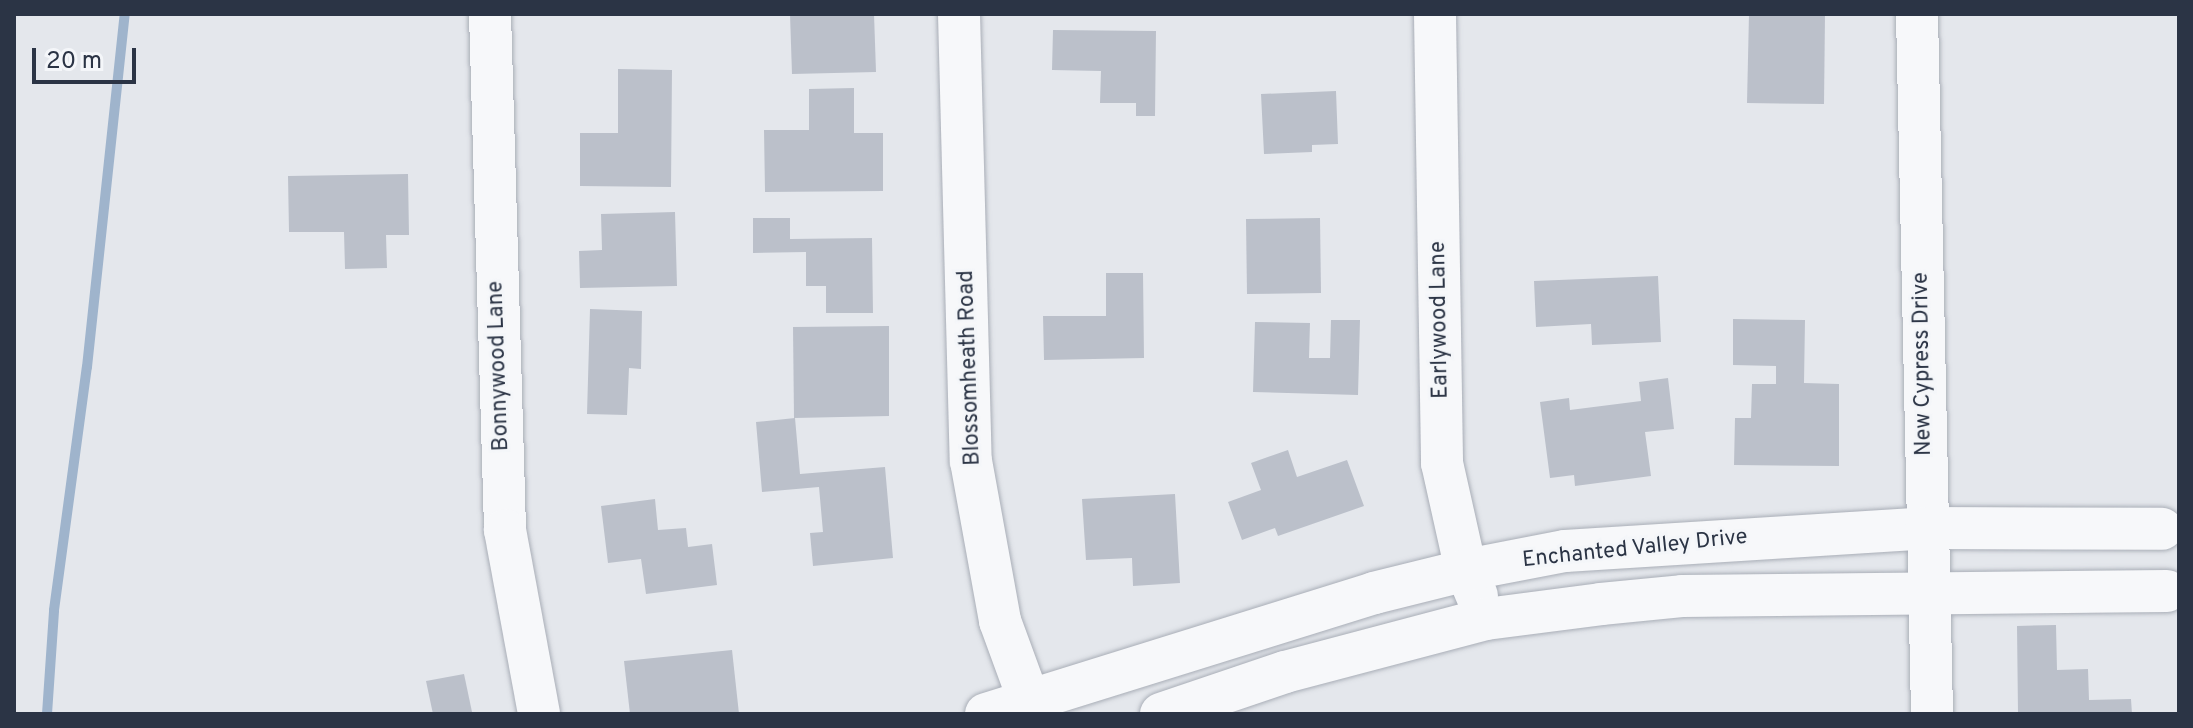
<!DOCTYPE html>
<style>
body{margin:0}
#map{position:relative;width:2193px;height:728px;overflow:hidden;background:#e4e7ec;font-family:Overpass,sans-serif}
div>[style]{position:absolute}
[style*='--x']{left:calc(var(--x)*1px);top:calc(var(--y)*1px);width:calc(var(--w)*1px);rotate:calc(var(--a)*1deg)}
.stream>*{height:10px;margin:-5px;padding:0 5px;transform-origin:5px;border-radius:5px;background:#9fb4cc}
.building>*{inset:0;background:#bbc0ca}
.roads{filter:drop-shadow(0 0 2px #a9aeb7) drop-shadow(0 0 2px #a9aeb7)}
.minor>*{height:42px;margin:-21px;padding:0 21px;transform-origin:21px;border-radius:21px;background:#f7f8fa}
span{translate:-50% -50%;white-space:nowrap;text-align:center;line-height:1.15;-webkit-text-stroke:6px #f4f6f9;paint-order:stroke}
.street-label{font-size:22px;color:#2b3445}
.frame{position:absolute;inset:0;border:16px solid #2b3445;pointer-events:none}
.scale{position:absolute;left:32px;top:48px;width:104px;height:36px;box-sizing:border-box;border:4px solid #2b3445;border-top:0;padding-left:10px;font-size:24px;line-height:28px;white-space:nowrap;color:#2b3445;-webkit-text-stroke:6px #f4f6f9;paint-order:stroke}
</style>
<div id="map">
<div class="stream">
<div style="--x:47;--y:714;--w:104;--a:-86.1"></div>
<div style="--x:54;--y:610;--w:245;--a:-82.3"></div>
<div style="--x:87;--y:367;--w:355;--a:-83.9"></div>
</div>
<div class="building">
<div style="clip-path:polygon(790px 14px,874px 14px,876px 72px,792px 74px)"></div>
<div style="clip-path:polygon(1749px 14px,1825px 14px,1824px 104px,1747px 103px)"></div>
<div style="clip-path:polygon(1053px 30px,1156px 31px,1155px 116px,1136px 116px,1136px 103px,1100px 103px,1101px 71px,1052px 70px)"></div>
<div style="clip-path:polygon(618px 69px,672px 70px,671px 187px,580px 186px,580px 133px,618px 133px)"></div>
<div style="clip-path:polygon(854px 88px,854px 133px,883px 133px,883px 191px,765px 192px,764px 130px,809px 130px,809px 89px)"></div>
<div style="clip-path:polygon(1336px 91px,1338px 144px,1312px 145px,1312px 152px,1264px 154px,1261px 94px)"></div>
<div style="clip-path:polygon(408px 174px,409px 235px,386px 235px,387px 268px,345px 269px,344px 232px,289px 232px,288px 176px)"></div>
<div style="clip-path:polygon(675px 212px,677px 286px,580px 288px,579px 251px,602px 250px,601px 214px)"></div>
<div style="clip-path:polygon(753px 218px,790px 218px,790px 239px,872px 238px,873px 313px,826px 313px,826px 286px,806px 286px,806px 252px,753px 253px)"></div>
<div style="clip-path:polygon(1320px 218px,1321px 293px,1247px 294px,1246px 219px)"></div>
<div style="clip-path:polygon(1106px 273px,1143px 273px,1144px 358px,1044px 360px,1043px 316px,1106px 316px)"></div>
<div style="clip-path:polygon(1658px 276px,1661px 342px,1592px 345px,1591px 324px,1536px 327px,1534px 281px)"></div>
<div style="clip-path:polygon(590px 309px,642px 311px,641px 369px,629px 368px,627px 415px,587px 414px)"></div>
<div style="clip-path:polygon(1733px 319px,1805px 320px,1804px 383px,1839px 384px,1839px 466px,1734px 465px,1735px 418px,1751px 418px,1752px 384px,1776px 384px,1776px 366px,1733px 365px)"></div>
<div style="clip-path:polygon(1331px 320px,1360px 320px,1358px 395px,1253px 392px,1255px 322px,1310px 323px,1309px 358px,1330px 358px)"></div>
<div style="clip-path:polygon(889px 326px,889px 416px,794px 418px,793px 327px)"></div>
<div style="clip-path:polygon(1668px 378px,1674px 429px,1645px 432px,1651px 476px,1575px 486px,1574px 475px,1550px 478px,1540px 402px,1569px 398px,1570px 410px,1641px 401px,1639px 382px)"></div>
<div style="clip-path:polygon(795px 418px,800px 474px,885px 467px,893px 558px,813px 566px,810px 533px,823px 532px,819px 487px,762px 492px,756px 422px)"></div>
<div style="clip-path:polygon(1288px 450px,1297px 477px,1347px 460px,1364px 506px,1278px 536px,1275px 528px,1242px 540px,1228px 502px,1261px 490px,1251px 463px)"></div>
<div style="clip-path:polygon(1175px 494px,1180px 583px,1133px 586px,1132px 558px,1086px 560px,1082px 499px)"></div>
<div style="clip-path:polygon(655px 499px,658px 530px,686px 528px,688px 547px,712px 544px,717px 585px,646px 594px,641px 559px,608px 563px,601px 506px)"></div>
<div style="clip-path:polygon(2056px 625px,2057px 670px,2088px 669px,2089px 700px,2131px 699px,2132px 714px,2018px 714px,2017px 626px)"></div>
<div style="clip-path:polygon(732px 650px,739px 714px,630px 714px,624px 661px)"></div>
<div style="clip-path:polygon(464px 674px,472px 712px,433px 714px,426px 681px)"></div>
</div>
<div class="roads">
<div class="minor">
<div style="--x:490;--y:14;--w:516;--a:88.33"></div>
<div style="--x:505;--y:530;--w:187;--a:79.5"></div>
<div style="--x:959;--y:14;--w:447;--a:88.5"></div>
<div style="--x:971;--y:461;--w:163;--a:79.7"></div>
<div style="--x:1000;--y:621;--w:99;--a:69.9"></div>
<div style="--x:1435;--y:14;--w:449;--a:89.1"></div>
<div style="--x:1442;--y:463;--w:110;--a:77.4"></div>
<div style="--x:1466;--y:570;--w:28;--a:67"></div>
<div style="--x:1917;--y:14;--w:700;--a:88.77"></div>
<div style="--x:986;--y:714;--w:406;--a:-17.3"></div>
<div style="--x:1374;--y:593;--w:95;--a:-14"></div>
<div style="--x:1466;--y:570;--w:101;--a:-10.9"></div>
<div style="--x:1565;--y:551;--w:362;--a:-3.6"></div>
<div style="--x:1926;--y:528;--w:236;--a:0.2"></div>
<div style="--x:1161;--y:714;--w:131;--a:-18.7"></div>
<div style="--x:1285;--y:672;--w:208;--a:-14.8"></div>
<div style="--x:1486;--y:619;--w:116;--a:-7.4"></div>
<div style="--x:1601;--y:604;--w:81;--a:-5.6"></div>
<div style="--x:1682;--y:596;--w:485;--a:-0.6"></div>
</div>
</div>
<div class="street-label">
<span style="left:1440px;top:320px;rotate:-91deg">Earlywood Lane</span>
<span style="left:1923px;top:364px;rotate:-91deg">New Cypress Drive</span>
<span style="left:499px;top:366px;rotate:-92deg">Bonnywood Lane</span>
<span style="left:970px;top:368px;rotate:-92deg">Blossomheath Road</span>
<span style="left:1635px;top:549px;rotate:-6deg">Enchanted Valley Drive</span>
</div>
<div class="frame"></div>
<div class="scale">20 m</div>
</div>
